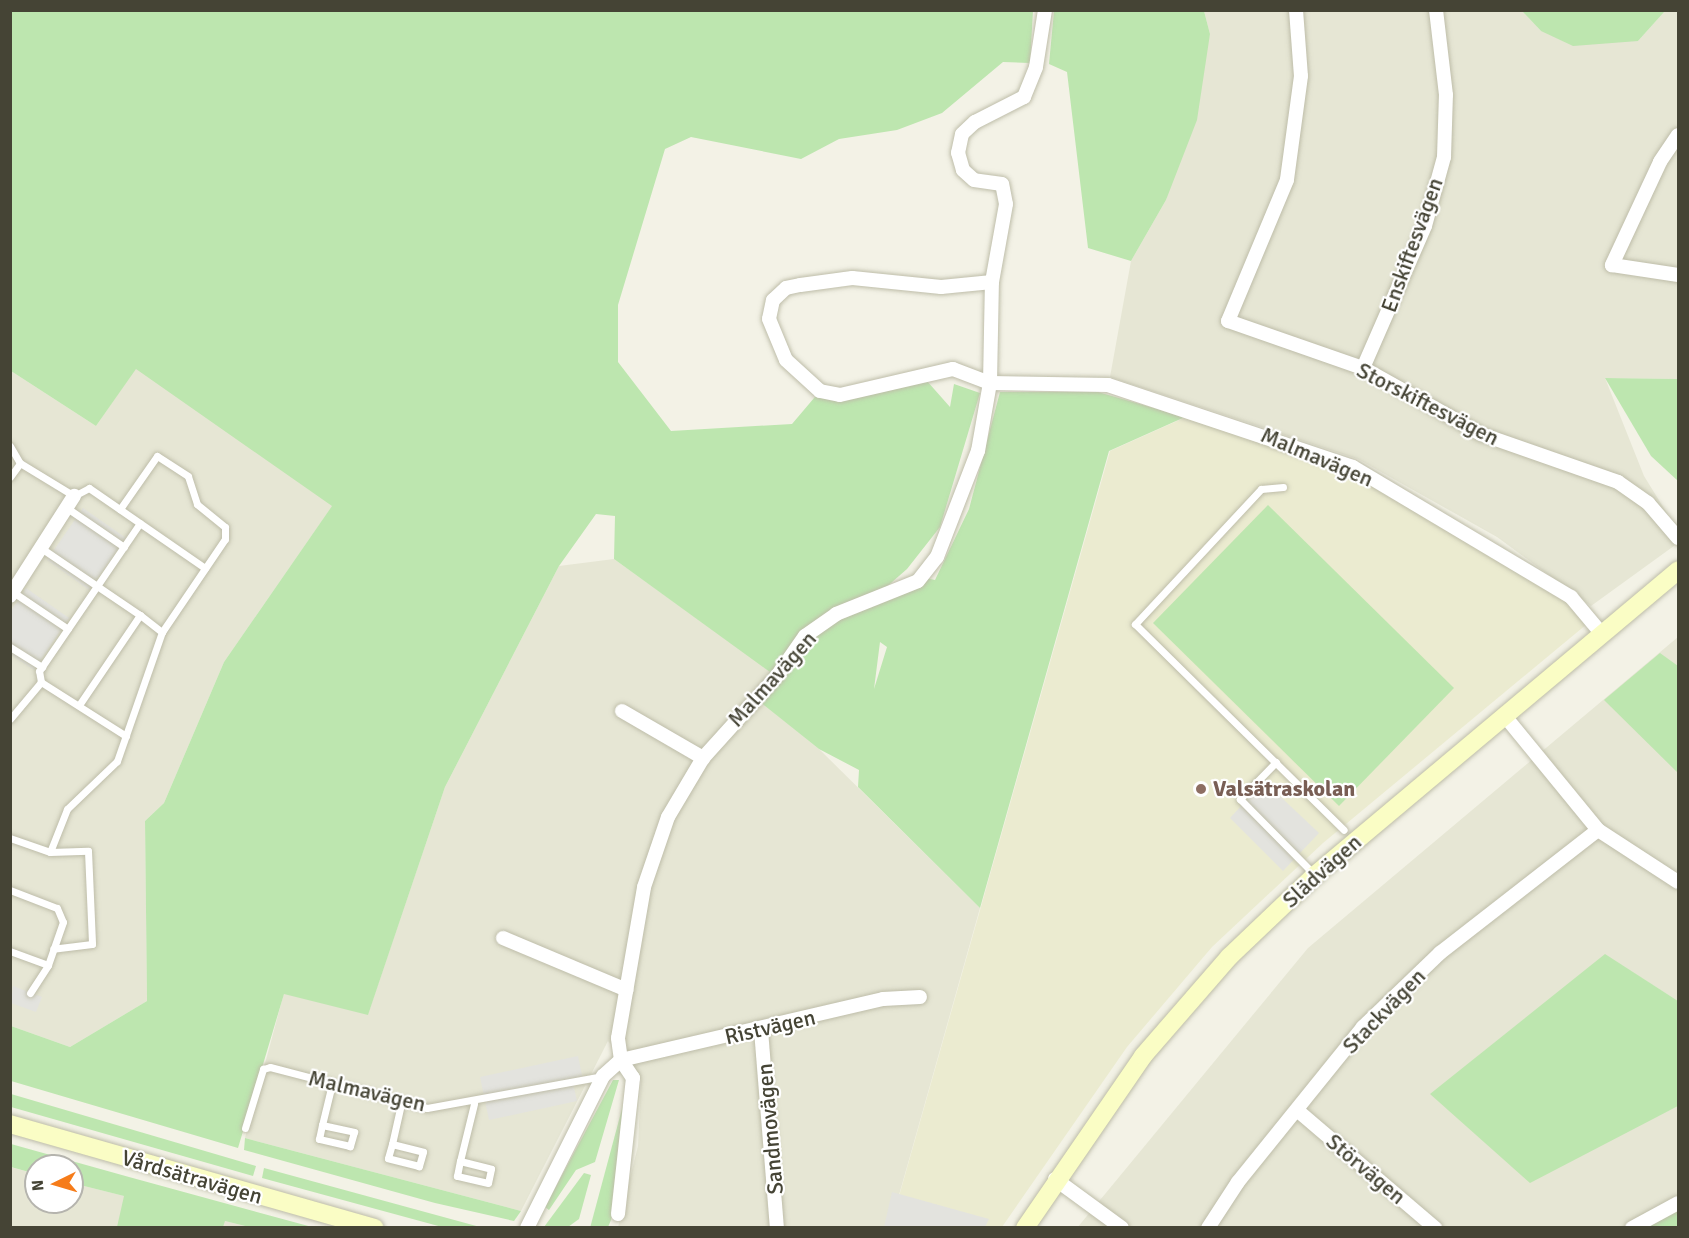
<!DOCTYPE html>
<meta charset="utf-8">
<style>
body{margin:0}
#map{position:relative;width:1689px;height:1238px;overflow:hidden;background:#f3f2e6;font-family:Signika,sans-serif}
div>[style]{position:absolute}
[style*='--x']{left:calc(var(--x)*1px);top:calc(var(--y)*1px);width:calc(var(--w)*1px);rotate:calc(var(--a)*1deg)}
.residential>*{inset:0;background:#e6e6d4}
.education>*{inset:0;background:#ebebd0}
.green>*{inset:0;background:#bde6af}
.parking>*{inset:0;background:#e3e3de}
.roads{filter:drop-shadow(0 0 2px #bebda9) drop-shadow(0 0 2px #bebda9)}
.lane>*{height:7px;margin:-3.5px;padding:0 3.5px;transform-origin:3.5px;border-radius:3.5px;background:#fff}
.street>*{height:14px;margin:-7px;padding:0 7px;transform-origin:7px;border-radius:7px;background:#fff}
.secondary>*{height:18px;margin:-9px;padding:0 9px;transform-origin:9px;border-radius:9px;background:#fafdc5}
.dots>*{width:16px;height:16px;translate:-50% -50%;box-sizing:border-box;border:3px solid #fff;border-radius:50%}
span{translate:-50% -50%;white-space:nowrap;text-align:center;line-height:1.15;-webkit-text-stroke:4.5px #fff;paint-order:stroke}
.street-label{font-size:22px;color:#454435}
.education-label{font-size:22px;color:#785e54;font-weight:700}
.left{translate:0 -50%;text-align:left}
.frame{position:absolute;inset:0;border:12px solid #454435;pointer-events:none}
.north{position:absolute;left:24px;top:1154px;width:60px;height:60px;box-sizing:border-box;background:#fff;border:2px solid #b5b4ae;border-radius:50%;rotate:265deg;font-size:16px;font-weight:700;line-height:24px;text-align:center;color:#454435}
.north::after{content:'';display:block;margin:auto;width:21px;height:27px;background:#f67c1a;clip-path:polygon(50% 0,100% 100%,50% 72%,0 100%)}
</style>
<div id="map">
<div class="residential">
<div style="clip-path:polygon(1204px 11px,1522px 11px,1541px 31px,1638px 41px,1665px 11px,1678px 11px,1678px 379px,1605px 378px,1644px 476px,1678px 531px,1678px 543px,1591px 606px,1497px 537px,1358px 459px,1110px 377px,1131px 261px,1166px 200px,1210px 34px)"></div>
<div style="clip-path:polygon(136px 368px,333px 505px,224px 662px,164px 803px,145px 821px,147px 1001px,70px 1047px,11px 1026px,11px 371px,96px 426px)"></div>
<div style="clip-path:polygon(614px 559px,777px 676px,755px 697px,819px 749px,980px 908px,890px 1227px,618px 1227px,638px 1146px,641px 1080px,608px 1041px,521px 1211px,245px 1138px,284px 993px,368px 1014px,445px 787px,559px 566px)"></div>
<div style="clip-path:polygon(1678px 637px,1678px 1001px,1605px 955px,1643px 1123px,1678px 1106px,1678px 1203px,1632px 1228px,1077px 1228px,1308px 948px)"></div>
<div style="clip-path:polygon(10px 1167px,36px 1174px,36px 1202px,72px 1202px,72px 1183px,249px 1227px,11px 1227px)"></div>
</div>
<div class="education">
<div style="clip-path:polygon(1197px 412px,1353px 467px,1571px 597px,1587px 624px,1323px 843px,1212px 947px,1127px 1047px,1002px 1227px,890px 1228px,1110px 451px)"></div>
</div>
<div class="green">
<div style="clip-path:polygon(evenodd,10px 11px,1033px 11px,1030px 63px,1003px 62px,942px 113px,897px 130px,839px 139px,801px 159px,691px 137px,665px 149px,618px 305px,618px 362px,671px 431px,792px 424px,820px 391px,840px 395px,919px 372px,950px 407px,954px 384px,980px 393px,940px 527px,907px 569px,875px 597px,921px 577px,935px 580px,969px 509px,1000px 392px,1098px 392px,1185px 417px,1109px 451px,980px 908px,858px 787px,859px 770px,819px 749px,754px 697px,770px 672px,614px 559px,615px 516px,596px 514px,559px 566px,445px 787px,368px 1015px,284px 994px,238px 1148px,11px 1081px,11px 1026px,70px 1047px,147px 1001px,145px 821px,164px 803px,224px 662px,332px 506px,136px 369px,96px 426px,11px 371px,10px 11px,880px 642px,887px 647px,874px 689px,880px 642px)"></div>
<div style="clip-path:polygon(1054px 11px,1204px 11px,1210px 34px,1197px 120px,1166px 200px,1131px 261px,1088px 248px,1067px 72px,1049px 64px)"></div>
<div style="clip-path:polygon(1522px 11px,1665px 11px,1638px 41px,1573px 46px,1541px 31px)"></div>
<div style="clip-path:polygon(1605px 378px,1678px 379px,1678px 481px,1651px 456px)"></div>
<div style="clip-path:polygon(1268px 505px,1454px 688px,1339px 806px,1153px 623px)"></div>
<div style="clip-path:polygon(1660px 653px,1678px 666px,1678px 773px,1604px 700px)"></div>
<div style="clip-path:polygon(1605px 954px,1678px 1001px,1678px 1106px,1530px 1183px,1430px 1094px)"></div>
<div style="clip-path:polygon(613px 1080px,619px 1080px,595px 1162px,576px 1170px,549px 1210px,545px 1207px)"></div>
<div style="clip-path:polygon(11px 1094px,256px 1166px,253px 1176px,11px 1107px)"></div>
<div style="clip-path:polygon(626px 1094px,611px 1220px,608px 1227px,590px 1228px)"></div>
<div style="clip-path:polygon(245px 1138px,521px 1211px,514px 1221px,435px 1203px,244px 1150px)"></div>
<div style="clip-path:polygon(11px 1144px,129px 1177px,312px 1227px,249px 1227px,225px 1221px,223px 1227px,117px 1227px,124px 1196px,72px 1183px,72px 1166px,36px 1166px,36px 1174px,11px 1167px)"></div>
<div style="clip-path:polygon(264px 1168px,480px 1227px,442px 1227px,262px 1178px)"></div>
<div style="clip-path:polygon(584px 1173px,591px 1175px,579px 1219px,568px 1227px,544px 1227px)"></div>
<div style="clip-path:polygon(1678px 1203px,1678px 1227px,1632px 1228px)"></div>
</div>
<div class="parking">
<div style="clip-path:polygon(83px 508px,126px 538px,89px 590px,47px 560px)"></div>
<div style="clip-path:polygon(26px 588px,69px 618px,34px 670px,11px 655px,11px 611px)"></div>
<div style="clip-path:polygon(1264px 781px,1319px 833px,1283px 871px,1230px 818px)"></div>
<div style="clip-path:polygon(13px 986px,42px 997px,36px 1012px,11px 1003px)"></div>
<div style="clip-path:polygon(578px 1056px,583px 1080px,573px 1083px,577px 1101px,489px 1120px,480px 1077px)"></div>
<div style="clip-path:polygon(892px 1192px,989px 1219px,985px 1227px,884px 1227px)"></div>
</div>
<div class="roads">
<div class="lane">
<div style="--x:10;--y:446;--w:20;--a:60"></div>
<div style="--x:20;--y:463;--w:63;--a:31.4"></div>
<div style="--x:74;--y:496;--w:17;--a:-28"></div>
<div style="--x:89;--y:488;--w:141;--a:34.6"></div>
<div style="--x:10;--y:477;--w:17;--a:-54"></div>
<div style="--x:1283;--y:487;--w:22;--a:175"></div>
<div style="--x:1261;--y:489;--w:185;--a:133"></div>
<div style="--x:1135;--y:624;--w:293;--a:44.6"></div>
<div style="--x:67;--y:508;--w:69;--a:34.4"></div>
<div style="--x:41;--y:548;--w:120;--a:34.1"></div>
<div style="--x:140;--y:615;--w:109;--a:124.1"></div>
<div style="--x:13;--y:592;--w:66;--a:33.9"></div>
<div style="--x:140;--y:615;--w:28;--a:38"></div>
<div style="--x:10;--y:647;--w:38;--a:32"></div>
<div style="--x:10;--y:719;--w:48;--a:-50"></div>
<div style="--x:126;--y:736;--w:101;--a:-147.6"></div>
<div style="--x:41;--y:682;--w:11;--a:-100"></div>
<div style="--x:39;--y:671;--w:179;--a:-55.7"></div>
<div style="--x:1276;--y:762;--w:52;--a:134.2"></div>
<div style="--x:1240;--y:799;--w:107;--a:45.4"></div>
<div style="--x:10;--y:838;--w:42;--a:19.3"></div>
<div style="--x:50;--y:852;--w:38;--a:-2"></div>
<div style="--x:88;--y:851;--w:93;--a:87.5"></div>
<div style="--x:92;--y:944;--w:39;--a:173"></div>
<div style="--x:50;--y:852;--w:46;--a:-68.4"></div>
<div style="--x:67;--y:809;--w:69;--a:-43.8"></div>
<div style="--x:117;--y:761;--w:137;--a:-70.8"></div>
<div style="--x:162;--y:632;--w:112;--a:-55.9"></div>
<div style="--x:225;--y:539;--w:12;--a:-90"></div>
<div style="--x:225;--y:527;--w:36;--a:-141"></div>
<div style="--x:197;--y:504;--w:29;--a:-108"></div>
<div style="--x:188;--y:476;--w:37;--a:-147"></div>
<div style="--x:157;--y:456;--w:65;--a:124.9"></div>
<div style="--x:10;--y:890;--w:50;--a:21"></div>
<div style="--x:57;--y:908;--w:15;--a:67"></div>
<div style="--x:63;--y:922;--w:46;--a:109.2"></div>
<div style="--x:48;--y:965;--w:40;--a:-159.8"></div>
<div style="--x:30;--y:993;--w:33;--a:-57"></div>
<div style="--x:322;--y:1125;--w:33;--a:12"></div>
<div style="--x:354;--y:1132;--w:15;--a:106"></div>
<div style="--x:350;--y:1146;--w:32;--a:-167"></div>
<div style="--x:319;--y:1139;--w:14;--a:-78"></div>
<div style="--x:322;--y:1125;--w:42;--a:-76.3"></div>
<div style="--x:245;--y:1128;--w:62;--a:-73"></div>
<div style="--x:263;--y:1069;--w:7;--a:-16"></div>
<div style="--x:270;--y:1067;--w:162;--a:14.6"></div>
<div style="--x:427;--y:1108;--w:179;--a:-10.3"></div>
<div style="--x:392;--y:1144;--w:32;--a:14"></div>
<div style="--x:423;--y:1152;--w:15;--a:106"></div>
<div style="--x:419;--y:1166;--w:32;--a:-166"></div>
<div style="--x:388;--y:1158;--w:15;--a:-74"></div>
<div style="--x:392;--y:1144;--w:41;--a:-77.3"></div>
<div style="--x:460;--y:1161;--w:32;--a:14"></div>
<div style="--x:491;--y:1169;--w:14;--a:102"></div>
<div style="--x:488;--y:1183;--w:32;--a:-167"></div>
<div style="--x:457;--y:1176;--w:15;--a:-79"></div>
<div style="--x:460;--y:1161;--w:59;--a:-76.2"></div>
</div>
<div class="street">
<div style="--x:1296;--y:10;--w:66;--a:85.7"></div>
<div style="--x:1301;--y:76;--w:105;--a:97.7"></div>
<div style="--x:1287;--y:180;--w:153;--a:112.7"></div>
<div style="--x:1228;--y:321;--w:143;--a:19.2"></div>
<div style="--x:1363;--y:368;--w:135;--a:29.2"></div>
<div style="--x:1481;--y:434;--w:145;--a:19.3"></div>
<div style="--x:1618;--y:482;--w:37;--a:35"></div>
<div style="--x:1648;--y:503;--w:46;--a:49.4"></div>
<div style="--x:1678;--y:135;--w:32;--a:124"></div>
<div style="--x:1660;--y:162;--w:114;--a:115"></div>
<div style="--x:1612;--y:265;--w:67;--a:8.6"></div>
<div style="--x:992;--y:282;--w:51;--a:174.4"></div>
<div style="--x:941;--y:287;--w:89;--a:-174.2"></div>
<div style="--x:852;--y:278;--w:52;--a:172.3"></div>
<div style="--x:800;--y:285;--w:14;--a:168"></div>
<div style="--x:786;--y:288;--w:18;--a:137"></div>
<div style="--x:773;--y:300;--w:19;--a:102"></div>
<div style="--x:769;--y:319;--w:44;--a:67.5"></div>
<div style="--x:786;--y:360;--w:46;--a:42.4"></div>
<div style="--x:820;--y:391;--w:20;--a:11"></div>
<div style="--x:840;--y:395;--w:116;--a:-13"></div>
<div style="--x:953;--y:369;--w:40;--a:21"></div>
<div style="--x:990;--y:383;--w:118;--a:1"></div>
<div style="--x:1108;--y:385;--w:258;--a:18.5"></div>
<div style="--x:1353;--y:467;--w:254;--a:30.8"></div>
<div style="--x:1571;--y:597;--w:48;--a:50"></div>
<div style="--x:1363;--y:368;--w:155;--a:-66.4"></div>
<div style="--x:1425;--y:226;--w:72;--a:-74.6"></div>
<div style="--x:1444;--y:157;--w:62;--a:-88.2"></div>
<div style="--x:1446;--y:95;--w:86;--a:-96.7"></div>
<div style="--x:10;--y:596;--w:119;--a:-57.4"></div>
<div style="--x:622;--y:711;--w:94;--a:30.1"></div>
<div style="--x:1504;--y:715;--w:149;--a:50.7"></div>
<div style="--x:1598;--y:830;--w:95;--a:33"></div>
<div style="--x:503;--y:938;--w:134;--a:22.8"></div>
<div style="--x:761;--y:1030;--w:199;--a:85.4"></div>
<div style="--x:1297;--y:1110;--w:182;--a:40.5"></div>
<div style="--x:1055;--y:1179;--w:83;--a:36.2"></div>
<div style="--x:618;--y:1214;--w:137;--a:-83.7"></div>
<div style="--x:633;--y:1078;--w:22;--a:-124"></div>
<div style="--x:621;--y:1060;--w:269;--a:-13.1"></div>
<div style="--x:883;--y:999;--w:37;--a:-3"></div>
<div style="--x:527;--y:1228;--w:170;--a:-63.4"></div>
<div style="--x:603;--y:1076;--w:24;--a:-42"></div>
<div style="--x:621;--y:1060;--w:22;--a:-98"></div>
<div style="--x:618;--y:1038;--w:153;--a:-80.2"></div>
<div style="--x:644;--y:887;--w:74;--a:-71.1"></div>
<div style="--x:668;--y:817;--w:69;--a:-59.3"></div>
<div style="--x:703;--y:758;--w:110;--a:-47.9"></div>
<div style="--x:777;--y:676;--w:49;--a:-55"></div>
<div style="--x:805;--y:636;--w:38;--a:-35"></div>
<div style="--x:836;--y:614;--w:88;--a:-21.9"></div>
<div style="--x:918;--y:581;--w:31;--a:-52"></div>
<div style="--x:937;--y:557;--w:114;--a:-68.9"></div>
<div style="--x:978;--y:451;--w:69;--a:-80"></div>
<div style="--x:990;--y:383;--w:101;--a:-88.9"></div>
<div style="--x:992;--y:282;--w:79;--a:-79.8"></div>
<div style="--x:1006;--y:204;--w:20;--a:-101"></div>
<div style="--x:1002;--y:184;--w:28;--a:-172"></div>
<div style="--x:974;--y:180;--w:15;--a:-138"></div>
<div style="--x:963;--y:170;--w:18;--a:-106"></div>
<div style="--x:958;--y:153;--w:19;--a:-78"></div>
<div style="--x:962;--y:134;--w:18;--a:-43"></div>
<div style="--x:975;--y:122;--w:55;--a:-27"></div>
<div style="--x:1024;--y:97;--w:32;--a:-68"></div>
<div style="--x:1036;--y:67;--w:58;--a:-81"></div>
<div style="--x:1208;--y:1228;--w:55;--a:-56.9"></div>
<div style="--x:1238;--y:1182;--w:199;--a:-51.1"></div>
<div style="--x:1363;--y:1027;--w:107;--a:-43.9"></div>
<div style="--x:1440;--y:953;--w:200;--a:-37.9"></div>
<div style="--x:1632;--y:1228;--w:52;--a:-28.5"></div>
</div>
<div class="secondary">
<div style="--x:10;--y:1124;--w:379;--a:15.9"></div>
<div style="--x:1025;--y:1228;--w:209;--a:-55.5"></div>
<div style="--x:1143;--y:1056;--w:131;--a:-49"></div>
<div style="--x:1229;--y:957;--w:119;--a:-43.6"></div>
<div style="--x:1315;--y:875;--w:474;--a:-40"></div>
</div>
</div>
<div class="dots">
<div style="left:1201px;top:789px;background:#8d6e63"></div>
</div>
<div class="street-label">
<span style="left:1412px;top:245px;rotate:-70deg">Enskiftesvägen</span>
<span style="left:1428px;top:404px;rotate:27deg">Storskiftesvägen</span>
<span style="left:1317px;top:457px;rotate:23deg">Malmavägen</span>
<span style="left:772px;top:679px;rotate:-48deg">Malmavägen</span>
<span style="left:1322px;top:871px;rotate:-42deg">Slädvägen</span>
<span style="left:1384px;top:1011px;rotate:-46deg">Stackvägen</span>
<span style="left:770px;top:1027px;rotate:-13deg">Ristvägen</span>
<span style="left:367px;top:1091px;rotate:13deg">Malmavägen</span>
<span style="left:770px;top:1129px;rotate:-95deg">Sandmovägen</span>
<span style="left:1366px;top:1169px;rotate:40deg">Störvägen</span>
<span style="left:192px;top:1177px;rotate:16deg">Vårdsätravägen</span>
</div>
<div class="education-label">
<span class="left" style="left:1213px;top:789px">Valsätraskolan</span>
</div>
<div class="frame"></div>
<div class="north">N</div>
</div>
